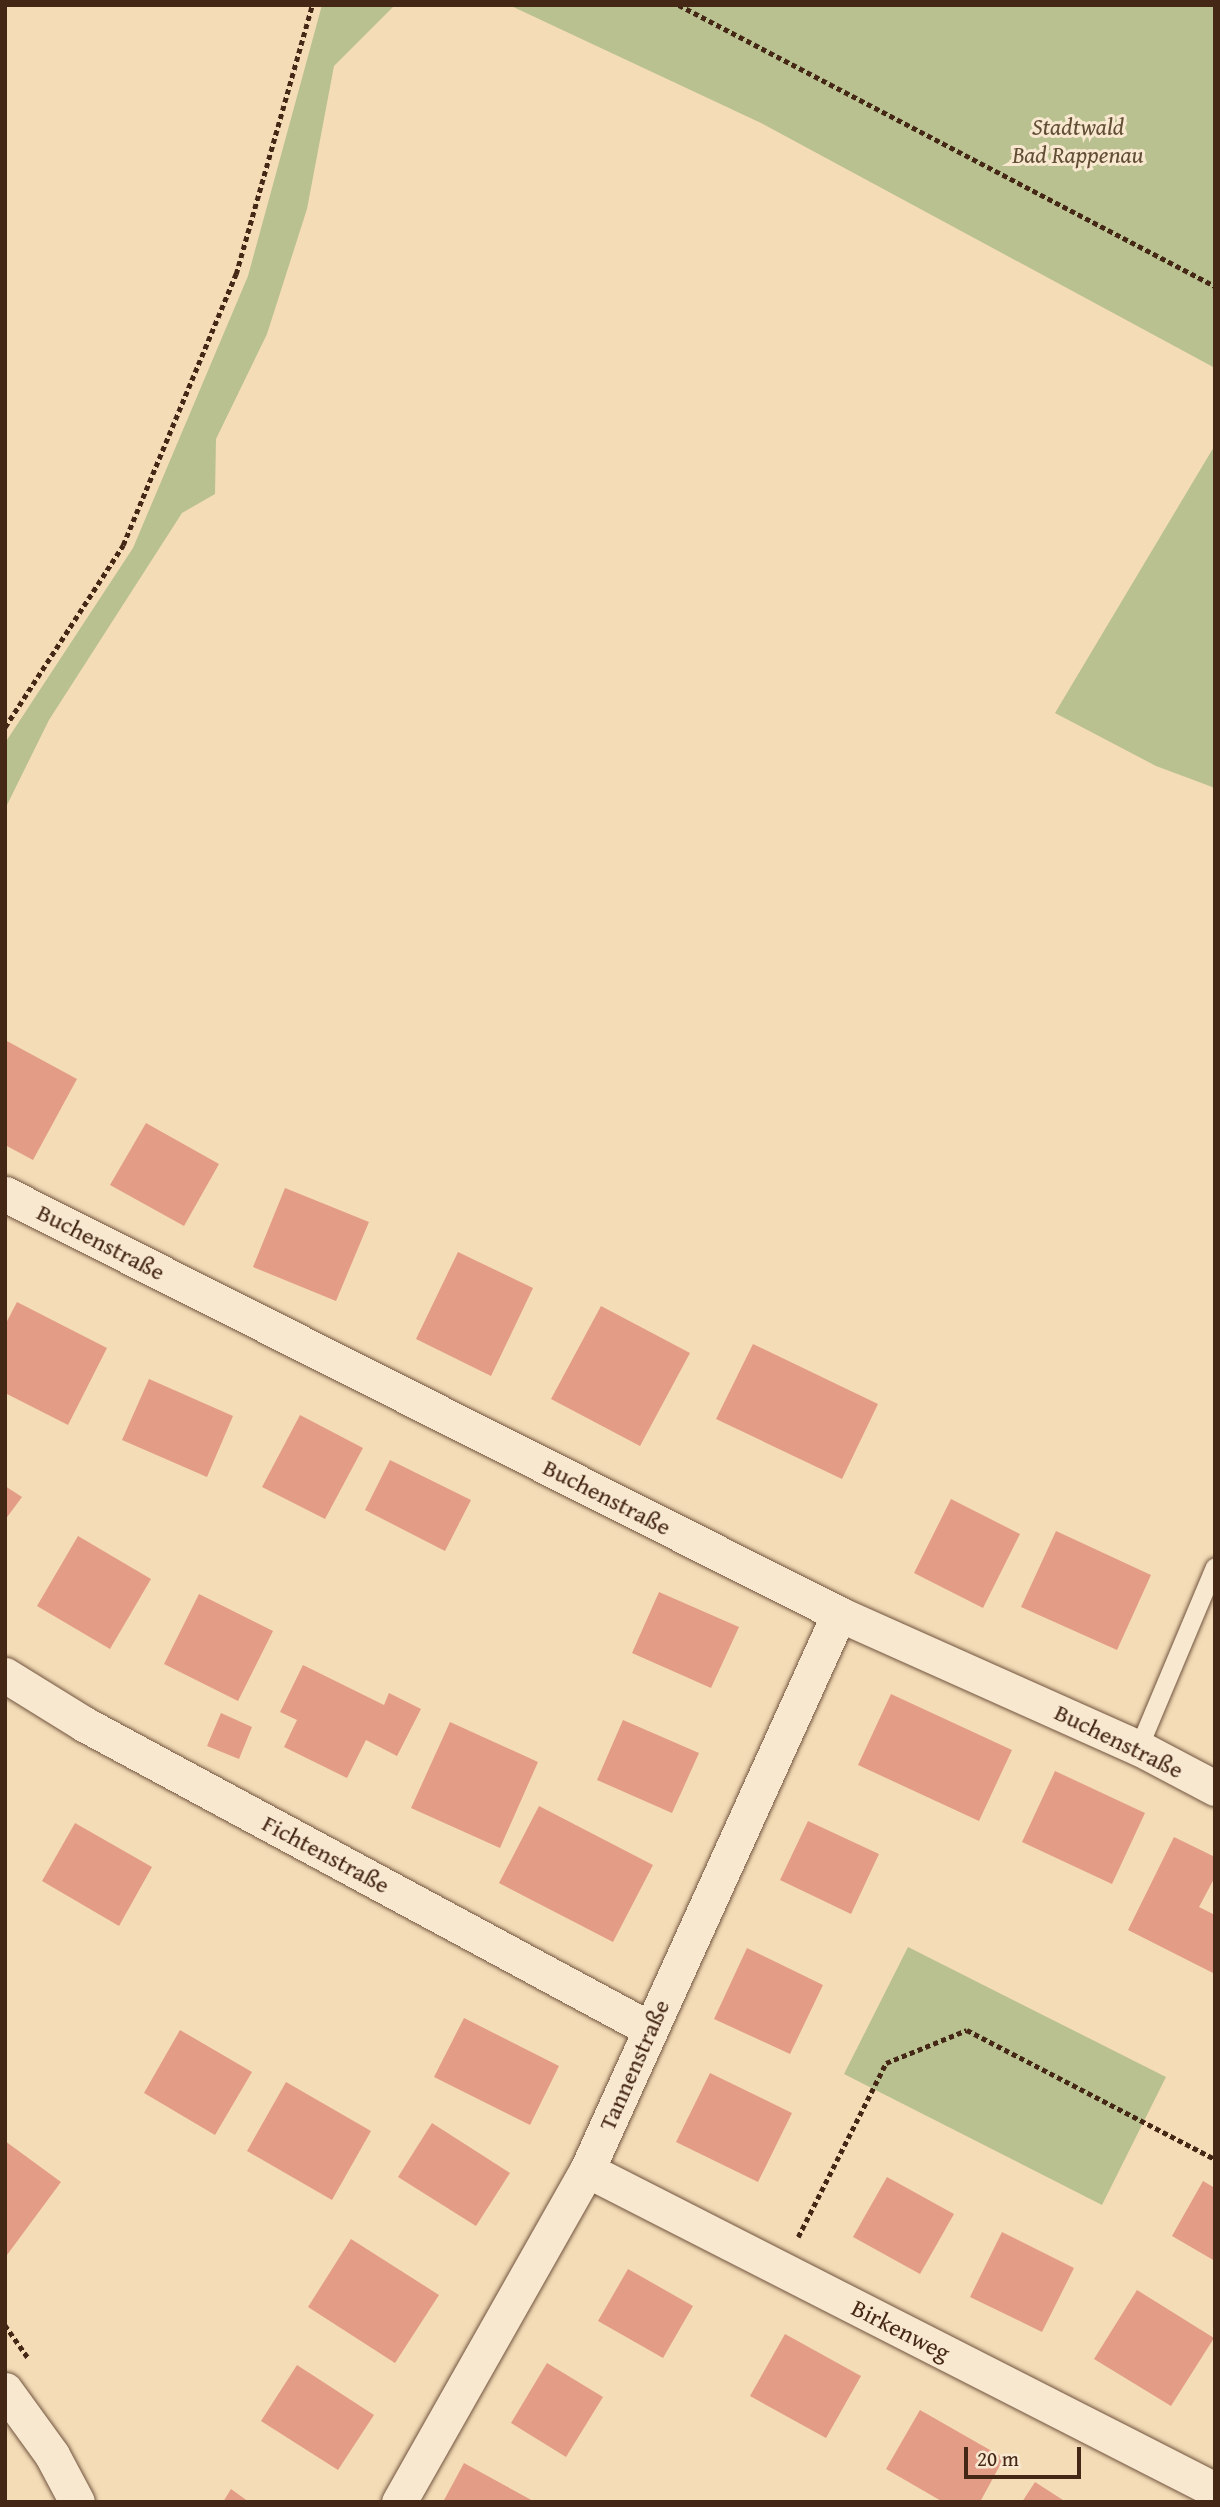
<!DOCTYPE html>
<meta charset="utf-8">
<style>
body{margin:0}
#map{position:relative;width:1220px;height:2507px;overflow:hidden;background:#f4dcb7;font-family:"Gentium Book Plus",serif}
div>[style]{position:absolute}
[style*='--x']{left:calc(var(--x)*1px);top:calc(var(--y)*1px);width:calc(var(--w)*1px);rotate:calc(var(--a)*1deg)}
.green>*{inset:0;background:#b9c190}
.building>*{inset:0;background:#e39d87}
.path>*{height:4.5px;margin-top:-2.25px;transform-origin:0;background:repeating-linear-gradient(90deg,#452716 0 5px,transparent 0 8.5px)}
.roads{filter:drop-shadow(0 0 2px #71543e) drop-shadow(0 0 2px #71543e)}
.lane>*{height:18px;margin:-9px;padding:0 9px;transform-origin:9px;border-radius:9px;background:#f8e8d0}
.street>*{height:35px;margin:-17.5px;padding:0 17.5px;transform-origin:17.5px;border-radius:17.5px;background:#f8e8d0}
span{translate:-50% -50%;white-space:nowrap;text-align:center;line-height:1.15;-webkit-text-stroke:6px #f8e8d0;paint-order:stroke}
.park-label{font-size:24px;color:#624e34;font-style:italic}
.street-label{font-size:24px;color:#452716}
.frame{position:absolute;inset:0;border:7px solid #452716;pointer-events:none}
.scale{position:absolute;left:964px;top:2447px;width:117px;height:32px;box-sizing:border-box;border:4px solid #452716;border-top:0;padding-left:9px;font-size:21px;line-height:24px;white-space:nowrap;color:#452716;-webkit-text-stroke:5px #f8e8d0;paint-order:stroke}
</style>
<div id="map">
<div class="green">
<div style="clip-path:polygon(322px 5px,393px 7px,334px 66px,307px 209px,267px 334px,216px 439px,215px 494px,182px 513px,49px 720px,5px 809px,5px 743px,133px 548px,248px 276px)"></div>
<div style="clip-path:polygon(509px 5px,1215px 5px,1215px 368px,761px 123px)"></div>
<div style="clip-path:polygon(1215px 445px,1215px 788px,1156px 766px,1055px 713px)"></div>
<div style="clip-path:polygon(908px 1947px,1166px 2077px,1102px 2205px,844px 2074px)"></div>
</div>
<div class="building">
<div style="clip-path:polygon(5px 1040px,77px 1079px,33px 1160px,5px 1145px)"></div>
<div style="clip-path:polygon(146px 1123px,219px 1164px,184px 1226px,110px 1185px)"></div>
<div style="clip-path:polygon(285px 1188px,369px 1222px,336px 1301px,253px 1267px)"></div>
<div style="clip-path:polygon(458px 1252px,533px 1288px,491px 1376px,416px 1339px)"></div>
<div style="clip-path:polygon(17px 1302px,107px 1348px,68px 1425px,5px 1393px,5px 1325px)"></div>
<div style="clip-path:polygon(601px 1306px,690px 1353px,640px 1446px,551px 1399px)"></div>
<div style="clip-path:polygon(753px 1344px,878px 1404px,842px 1479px,716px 1419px)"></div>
<div style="clip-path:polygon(149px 1379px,233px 1416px,207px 1477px,122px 1440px)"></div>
<div style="clip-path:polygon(300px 1415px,363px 1448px,325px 1519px,262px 1487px)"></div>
<div style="clip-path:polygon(390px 1460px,471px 1500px,445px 1551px,365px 1510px)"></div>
<div style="clip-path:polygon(5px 1486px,22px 1497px,5px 1520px)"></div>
<div style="clip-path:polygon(951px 1499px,1020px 1534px,983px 1608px,914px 1573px)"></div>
<div style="clip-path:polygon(1056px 1531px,1151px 1575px,1117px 1650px,1021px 1607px)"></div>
<div style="clip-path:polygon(78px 1536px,151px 1579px,110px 1649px,37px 1606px)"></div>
<div style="clip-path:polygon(659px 1592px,739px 1627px,711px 1688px,632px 1653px)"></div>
<div style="clip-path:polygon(199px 1594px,273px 1631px,238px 1701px,164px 1664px)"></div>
<div style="clip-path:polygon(303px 1665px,384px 1705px,389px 1693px,421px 1709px,397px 1756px,366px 1740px,347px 1778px,284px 1747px,297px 1720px,280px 1712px)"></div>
<div style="clip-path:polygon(891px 1694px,1012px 1750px,979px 1821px,858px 1765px)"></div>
<div style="clip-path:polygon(221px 1713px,252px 1727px,239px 1759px,207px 1746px)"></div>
<div style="clip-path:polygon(623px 1720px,699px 1753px,672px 1813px,597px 1780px)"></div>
<div style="clip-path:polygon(450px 1722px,538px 1762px,500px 1848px,411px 1808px)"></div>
<div style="clip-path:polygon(1055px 1771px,1145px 1813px,1112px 1884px,1022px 1842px)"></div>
<div style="clip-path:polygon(539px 1806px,653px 1865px,613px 1942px,499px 1883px)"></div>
<div style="clip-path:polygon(808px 1821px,879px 1854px,851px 1914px,780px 1880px)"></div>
<div style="clip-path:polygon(75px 1823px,152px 1867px,119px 1926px,42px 1881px)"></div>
<div style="clip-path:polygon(1174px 1837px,1215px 1857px,1215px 1877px,1199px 1907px,1215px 1915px,1215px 1974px,1128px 1930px)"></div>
<div style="clip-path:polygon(747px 1948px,823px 1985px,790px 2054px,714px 2019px)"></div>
<div style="clip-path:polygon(464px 2018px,559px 2066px,530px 2125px,434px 2077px)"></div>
<div style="clip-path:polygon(180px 2030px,252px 2072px,215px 2135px,144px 2093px)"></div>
<div style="clip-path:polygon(710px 2073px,792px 2113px,758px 2182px,676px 2142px)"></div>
<div style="clip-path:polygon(286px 2082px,371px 2131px,332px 2200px,247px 2151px)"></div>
<div style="clip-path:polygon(432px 2123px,510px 2173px,476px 2226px,398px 2177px)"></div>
<div style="clip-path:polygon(5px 2141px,61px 2182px,7px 2255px,5px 2254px)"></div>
<div style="clip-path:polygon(887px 2177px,954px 2214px,920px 2274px,853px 2237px)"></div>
<div style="clip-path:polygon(1203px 2181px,1215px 2188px,1215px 2261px,1172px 2236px)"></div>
<div style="clip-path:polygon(1002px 2232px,1074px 2268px,1042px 2332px,970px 2297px)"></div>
<div style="clip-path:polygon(351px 2239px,439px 2295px,395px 2363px,308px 2307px)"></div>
<div style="clip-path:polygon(628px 2269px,693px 2306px,663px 2358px,598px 2321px)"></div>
<div style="clip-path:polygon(1137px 2290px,1214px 2338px,1171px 2406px,1094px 2359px)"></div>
<div style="clip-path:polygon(785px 2334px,861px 2376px,826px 2438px,750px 2396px)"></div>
<div style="clip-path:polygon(547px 2363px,603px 2397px,566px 2457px,511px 2423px)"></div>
<div style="clip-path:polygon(297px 2365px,374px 2415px,338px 2470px,261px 2421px)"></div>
<div style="clip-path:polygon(920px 2410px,1004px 2458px,980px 2502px,943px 2502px,886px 2469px)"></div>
<div style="clip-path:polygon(464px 2463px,535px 2502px,443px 2502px)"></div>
<div style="clip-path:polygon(1035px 2482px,1066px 2502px,1022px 2502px)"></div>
<div style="clip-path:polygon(231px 2489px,249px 2502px,223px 2502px)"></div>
</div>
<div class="path">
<div style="--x:679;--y:5;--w:605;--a:27.67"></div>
<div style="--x:5;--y:727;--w:217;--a:-57"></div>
<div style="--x:123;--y:545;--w:294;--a:-67.4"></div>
<div style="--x:236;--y:274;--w:280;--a:-74.2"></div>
<div style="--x:798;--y:2237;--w:195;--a:-63.2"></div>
<div style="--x:886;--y:2063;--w:87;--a:-22.2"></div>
<div style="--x:967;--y:2030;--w:280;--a:27.5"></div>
<div style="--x:5;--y:2325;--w:42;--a:54.8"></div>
</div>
<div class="roads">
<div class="lane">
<div style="--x:1139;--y:1748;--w:196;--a:-67.2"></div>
</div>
<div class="street">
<div style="--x:5;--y:1194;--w:934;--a:26.73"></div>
<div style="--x:839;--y:1614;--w:329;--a:24.1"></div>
<div style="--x:1139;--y:1748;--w:86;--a:27.8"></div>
<div style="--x:5;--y:1675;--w:93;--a:31.8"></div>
<div style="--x:84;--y:1724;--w:643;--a:28.32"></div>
<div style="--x:587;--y:2170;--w:705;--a:27"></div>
<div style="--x:5;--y:2390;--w:80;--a:54.1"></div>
<div style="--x:52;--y:2455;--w:53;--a:62"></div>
<div style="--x:399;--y:2502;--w:382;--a:-60.5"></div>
<div style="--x:587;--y:2170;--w:610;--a:-65.62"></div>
</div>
</div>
<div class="park-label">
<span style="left:1078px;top:141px">Stadtwald<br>Bad Rappenau</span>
</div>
<div class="street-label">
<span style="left:101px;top:1242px;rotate:27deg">Buchenstraße</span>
<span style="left:607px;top:1497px;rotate:27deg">Buchenstraße</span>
<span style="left:1119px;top:1741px;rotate:26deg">Buchenstraße</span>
<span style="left:326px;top:1854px;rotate:28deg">Fichtenstraße</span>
<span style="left:634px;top:2065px;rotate:-66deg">Tannenstraße</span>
<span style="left:901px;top:2330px;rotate:27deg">Birkenweg</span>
</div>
<div class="frame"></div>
<div class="scale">20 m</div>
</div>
